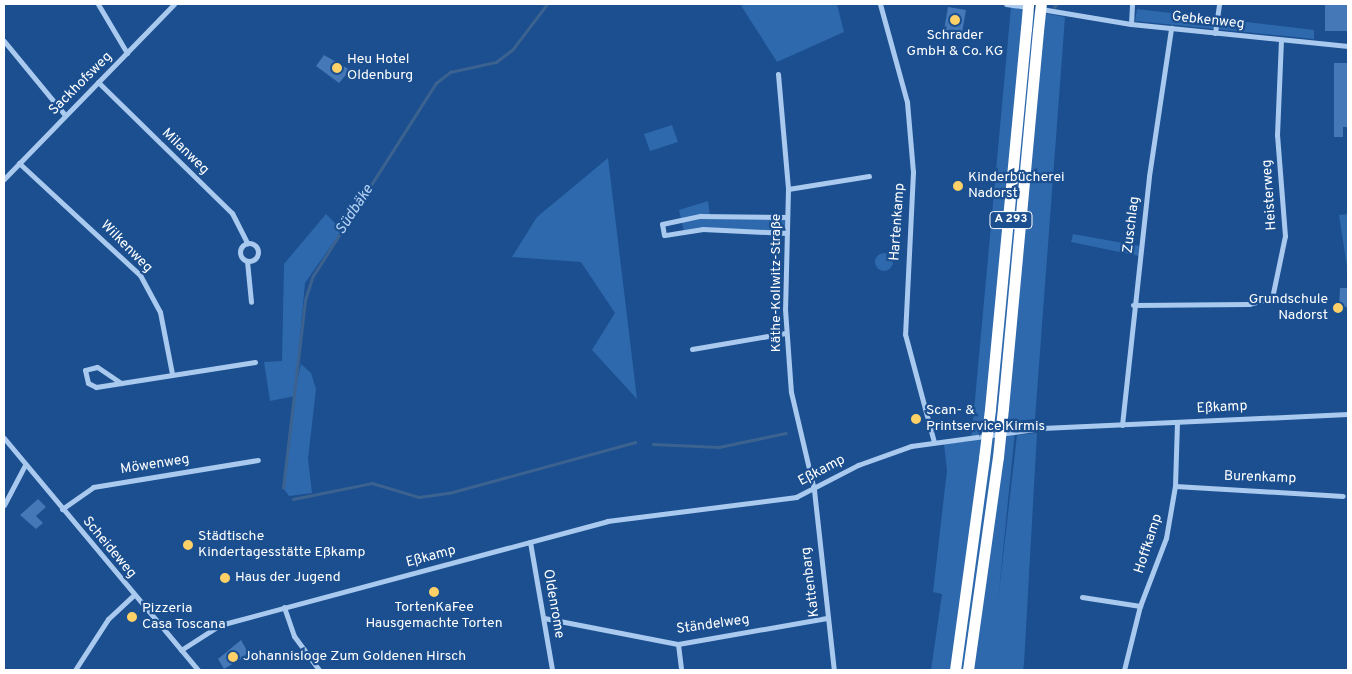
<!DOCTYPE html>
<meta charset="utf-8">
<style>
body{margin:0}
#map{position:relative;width:1352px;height:674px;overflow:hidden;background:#1b4f8f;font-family:Overpass,sans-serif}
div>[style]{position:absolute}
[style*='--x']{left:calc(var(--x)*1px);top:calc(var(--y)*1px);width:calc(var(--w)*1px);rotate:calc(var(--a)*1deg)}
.green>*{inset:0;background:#2e69ad}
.round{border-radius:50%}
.stream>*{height:2.5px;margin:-1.25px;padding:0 1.25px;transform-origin:1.25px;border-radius:1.25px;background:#3c6290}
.building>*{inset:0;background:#4478b7}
.minor>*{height:5px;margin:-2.5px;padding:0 2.5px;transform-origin:2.5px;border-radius:2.5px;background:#a9c9ee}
.minor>.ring{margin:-2.5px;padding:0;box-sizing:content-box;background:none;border:5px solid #a9c9ee;border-radius:50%}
.motorway>*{height:11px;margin:-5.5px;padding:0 5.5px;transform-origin:5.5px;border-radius:5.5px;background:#fff}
.motorway-bridge>*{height:11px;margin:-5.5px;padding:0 5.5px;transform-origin:5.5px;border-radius:5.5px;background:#fff}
.dots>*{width:14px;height:14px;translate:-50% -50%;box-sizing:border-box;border:2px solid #1b4f8f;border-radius:50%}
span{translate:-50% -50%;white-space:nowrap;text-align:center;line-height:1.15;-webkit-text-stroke:4.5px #1b4f8f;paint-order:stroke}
.shield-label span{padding:1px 4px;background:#1b4f8f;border:1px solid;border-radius:4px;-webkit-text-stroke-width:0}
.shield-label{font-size:12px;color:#fff;font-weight:700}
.street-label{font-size:14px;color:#fff}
.poi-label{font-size:14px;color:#fff}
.left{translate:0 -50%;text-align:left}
.right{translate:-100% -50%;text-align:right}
.water-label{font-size:15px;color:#b5d3f5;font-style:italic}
.frame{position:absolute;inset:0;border:5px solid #fff;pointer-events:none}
</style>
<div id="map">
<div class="green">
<div style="clip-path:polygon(740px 4px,837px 4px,844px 32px,777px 62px)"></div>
<div style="clip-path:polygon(1011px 7px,1065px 17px,1035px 419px,1016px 421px,998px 601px,1017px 435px,1037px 433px,1024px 664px,1023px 670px,931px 670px,942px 594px,933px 592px,947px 470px,944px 444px,970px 441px,972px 432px)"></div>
<div style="clip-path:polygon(1137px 9px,1314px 30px,1314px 39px,1135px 21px)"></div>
<div style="clip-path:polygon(672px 125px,678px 142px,650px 151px,644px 134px)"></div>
<div style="clip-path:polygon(608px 158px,637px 399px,592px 350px,615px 313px,581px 262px,512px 257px,537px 217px)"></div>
<div style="clip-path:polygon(708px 201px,710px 216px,787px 217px,787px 233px,684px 232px,679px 210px)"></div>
<div style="clip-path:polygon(326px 214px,342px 230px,305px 283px,295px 389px,301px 364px,311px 373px,316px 389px,308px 459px,312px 493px,289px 496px,283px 488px,295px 396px,270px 401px,264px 362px,282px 361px,284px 264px)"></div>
<div style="clip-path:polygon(1348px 214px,1348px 267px,1347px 267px,1339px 215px)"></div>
<div style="clip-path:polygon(1073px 234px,1140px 246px,1139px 256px,1071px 242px)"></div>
<div class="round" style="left:875px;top:253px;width:18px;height:18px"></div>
</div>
<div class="stream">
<div style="--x:1054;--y:7;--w:4;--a:-45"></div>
<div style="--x:653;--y:444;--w:66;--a:2.6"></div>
<div style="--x:719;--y:447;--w:68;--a:-11.8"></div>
<div style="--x:283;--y:488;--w:189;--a:-83.3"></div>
<div style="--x:305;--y:300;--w:25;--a:-72"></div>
<div style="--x:313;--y:276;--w:229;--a:-57.5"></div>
<div style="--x:436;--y:83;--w:18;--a:-38"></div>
<div style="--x:450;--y:72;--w:47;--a:-12.3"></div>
<div style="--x:496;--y:62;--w:21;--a:-37"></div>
<div style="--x:513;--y:49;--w:56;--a:-52.9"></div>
<div style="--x:293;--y:499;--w:81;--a:-11.4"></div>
<div style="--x:372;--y:483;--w:49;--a:16.6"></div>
<div style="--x:419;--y:497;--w:30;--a:-8"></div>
<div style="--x:449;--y:493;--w:193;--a:-15.3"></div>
</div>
<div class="building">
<div style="clip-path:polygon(1325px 4px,1348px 4px,1348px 31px,1325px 31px)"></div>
<div style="clip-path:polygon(948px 7px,966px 10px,962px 33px,944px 30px)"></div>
<div style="clip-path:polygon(324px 55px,350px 70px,339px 83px,316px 66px)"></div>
<div style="clip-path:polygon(1334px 63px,1348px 63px,1348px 127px,1343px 127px,1343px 137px,1334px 137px)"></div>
<div style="clip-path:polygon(1340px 288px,1348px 288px,1348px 307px,1339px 307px)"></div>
<div style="clip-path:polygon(38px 499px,46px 507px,36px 516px,43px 523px,36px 529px,20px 515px)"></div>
<div style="clip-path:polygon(241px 640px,249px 654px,224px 669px,218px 659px)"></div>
</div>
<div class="minor">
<div style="--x:98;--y:4;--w:57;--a:59.4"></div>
<div style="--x:880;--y:4;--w:102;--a:74.6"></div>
<div style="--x:907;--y:102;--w:70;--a:85.1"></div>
<div style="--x:913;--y:172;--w:162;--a:92.8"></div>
<div style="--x:905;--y:334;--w:112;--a:75"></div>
<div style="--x:1006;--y:4;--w:22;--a:8"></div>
<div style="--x:1041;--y:9;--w:91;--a:9.5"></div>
<div style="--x:1131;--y:24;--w:218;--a:5.8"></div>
<div style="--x:1131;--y:24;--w:20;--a:-87"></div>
<div style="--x:1215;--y:33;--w:29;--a:-82"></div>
<div style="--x:4;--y:41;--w:96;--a:50.5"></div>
<div style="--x:778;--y:74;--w:115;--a:85"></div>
<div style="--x:788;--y:189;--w:120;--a:91.4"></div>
<div style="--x:785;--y:309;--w:83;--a:85.9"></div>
<div style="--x:791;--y:392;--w:101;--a:76.8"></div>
<div style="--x:814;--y:490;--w:181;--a:83.7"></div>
<div style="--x:98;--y:82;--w:187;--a:44.4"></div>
<div style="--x:232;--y:213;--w:34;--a:63"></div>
<div style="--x:19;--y:163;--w:165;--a:42.8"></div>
<div style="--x:140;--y:275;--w:42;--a:61.6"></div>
<div style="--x:160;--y:312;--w:63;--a:79"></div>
<div style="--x:4;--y:179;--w:244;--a:-45.8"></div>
<div style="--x:788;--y:189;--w:82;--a:-9.1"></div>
<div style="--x:787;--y:233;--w:84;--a:-177.3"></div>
<div style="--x:703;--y:229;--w:39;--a:171"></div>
<div style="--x:664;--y:235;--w:11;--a:-100"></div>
<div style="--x:662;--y:224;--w:39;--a:-12"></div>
<div style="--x:700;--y:216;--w:87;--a:0.7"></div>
<div class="ring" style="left:240px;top:243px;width:13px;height:13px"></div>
<div style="--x:247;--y:261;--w:41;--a:84.4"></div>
<div style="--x:1133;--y:305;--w:116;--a:-0.5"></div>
<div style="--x:1249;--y:304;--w:24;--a:-15"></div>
<div style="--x:1272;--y:298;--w:63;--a:-78.2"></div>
<div style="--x:1285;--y:236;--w:101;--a:-94.5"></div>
<div style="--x:1277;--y:135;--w:95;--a:-87.6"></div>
<div style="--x:692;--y:349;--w:95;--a:-9.7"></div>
<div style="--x:121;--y:383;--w:29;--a:-146"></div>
<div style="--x:97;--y:367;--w:12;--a:166"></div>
<div style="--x:85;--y:370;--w:13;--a:77"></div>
<div style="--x:88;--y:383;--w:9;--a:27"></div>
<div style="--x:96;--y:387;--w:161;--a:-8.9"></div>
<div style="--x:1122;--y:425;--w:250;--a:-83.8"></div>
<div style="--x:1149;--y:176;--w:150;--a:-81.5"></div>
<div style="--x:4;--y:438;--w:302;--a:50.1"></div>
<div style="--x:1175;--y:486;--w:168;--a:3.4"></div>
<div style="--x:4;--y:505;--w:45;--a:-62.3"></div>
<div style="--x:62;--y:509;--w:38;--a:-35"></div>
<div style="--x:93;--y:487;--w:167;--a:-9.3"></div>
<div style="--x:530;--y:542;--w:130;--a:80.2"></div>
<div style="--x:1082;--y:597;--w:59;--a:8.8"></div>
<div style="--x:284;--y:607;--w:31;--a:71"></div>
<div style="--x:294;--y:636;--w:42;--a:53.7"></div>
<div style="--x:544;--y:618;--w:136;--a:11"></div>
<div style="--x:678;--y:644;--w:151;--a:-9.9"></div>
<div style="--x:678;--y:644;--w:26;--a:83"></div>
<div style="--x:181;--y:650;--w:46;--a:-32.7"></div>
<div style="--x:220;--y:625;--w:401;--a:-15"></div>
<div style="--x:607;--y:521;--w:191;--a:-7.2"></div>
<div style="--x:796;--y:497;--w:70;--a:-27.3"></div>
<div style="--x:858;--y:465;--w:56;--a:-19.7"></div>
<div style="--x:911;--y:446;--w:132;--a:-7.8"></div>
<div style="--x:1042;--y:428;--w:306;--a:-2.6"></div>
<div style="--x:75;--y:670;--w:61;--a:-57.1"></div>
<div style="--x:108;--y:619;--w:35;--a:-43"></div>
<div style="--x:1124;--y:670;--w:66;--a:-76"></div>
<div style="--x:1140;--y:606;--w:73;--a:-69.1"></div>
<div style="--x:1166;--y:538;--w:53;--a:-80.2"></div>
<div style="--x:1175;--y:486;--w:64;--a:-88.2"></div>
</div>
<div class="motorway">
<div style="--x:1003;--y:408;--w:379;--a:-84.7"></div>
<div style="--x:990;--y:409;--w:382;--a:-84.6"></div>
<div style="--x:955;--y:670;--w:214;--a:-82.2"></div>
<div style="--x:968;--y:670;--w:215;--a:-82"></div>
</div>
<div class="motorway-bridge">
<div style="--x:1026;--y:29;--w:25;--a:-85"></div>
<div style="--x:1038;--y:31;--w:27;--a:-84"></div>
<div style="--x:998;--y:457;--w:49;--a:-84.2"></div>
<div style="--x:984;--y:458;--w:49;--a:-83"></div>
</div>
<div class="dots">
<div style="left:955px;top:20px;background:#ffd166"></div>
<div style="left:337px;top:68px;background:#ffd166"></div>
<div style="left:958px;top:186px;background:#ffd166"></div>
<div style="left:1338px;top:308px;background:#ffd166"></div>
<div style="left:916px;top:419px;background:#ffd166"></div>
<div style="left:188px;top:545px;background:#ffd166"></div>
<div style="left:225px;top:578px;background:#ffd166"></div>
<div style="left:434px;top:592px;background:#ffd166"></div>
<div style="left:132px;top:617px;background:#ffd166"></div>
<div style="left:233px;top:657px;background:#ffd166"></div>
</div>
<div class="shield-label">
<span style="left:1011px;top:220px">A 293</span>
</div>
<div class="street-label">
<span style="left:1208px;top:21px;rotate:6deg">Gebkenweg</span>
<span style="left:81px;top:84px;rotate:-45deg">Sackhofsweg</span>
<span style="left:185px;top:152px;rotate:44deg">Milanweg</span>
<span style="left:1270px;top:195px;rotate:-94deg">Heisterweg</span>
<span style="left:898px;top:222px;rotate:-86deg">Hartenkamp</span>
<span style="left:1132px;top:225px;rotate:-83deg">Zuschlag</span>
<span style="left:126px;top:247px;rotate:45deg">Wilkenweg</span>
<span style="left:777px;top:283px;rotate:-90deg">Käthe-Kollwitz-Straße</span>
<span style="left:1222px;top:408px;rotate:-3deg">Eßkamp</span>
<span style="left:155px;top:465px;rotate:-9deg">Möwenweg</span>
<span style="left:822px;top:471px;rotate:-28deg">Eßkamp</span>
<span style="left:1260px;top:478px;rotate:2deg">Burenkamp</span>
<span style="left:1149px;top:544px;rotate:-72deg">Hoffkamp</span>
<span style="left:109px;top:548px;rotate:50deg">Scheideweg</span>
<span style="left:431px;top:557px;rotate:-15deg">Eßkamp</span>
<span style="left:811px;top:582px;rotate:-97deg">Kattenbarg</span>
<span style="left:553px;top:604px;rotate:80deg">Oldenrome</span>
<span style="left:713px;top:625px;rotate:-8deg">Ständelweg</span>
</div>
<div class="poi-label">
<span style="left:955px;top:44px">Schrader<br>GmbH &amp; Co. KG</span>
<span class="left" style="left:347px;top:68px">Heu Hotel<br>Oldenburg</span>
<span class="left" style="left:968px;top:186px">Kinderbücherei<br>Nadorst</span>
<span class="right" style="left:1328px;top:308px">Grundschule<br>Nadorst</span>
<span class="left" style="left:926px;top:419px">Scan- &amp;<br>Printservice Kirmis</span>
<span class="left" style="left:198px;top:545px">Städtische<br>Kindertagesstätte Eßkamp</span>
<span class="left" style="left:235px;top:578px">Haus der Jugend</span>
<span style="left:434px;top:616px">TortenKaFee<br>Hausgemachte Torten</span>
<span class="left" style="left:142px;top:617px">Pizzeria<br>Casa Toscana</span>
<span class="left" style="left:243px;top:657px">Johannisloge Zum Goldenen Hirsch</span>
</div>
<div class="water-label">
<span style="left:355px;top:210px;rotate:-57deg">Südbäke</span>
</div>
<div class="frame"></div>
</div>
